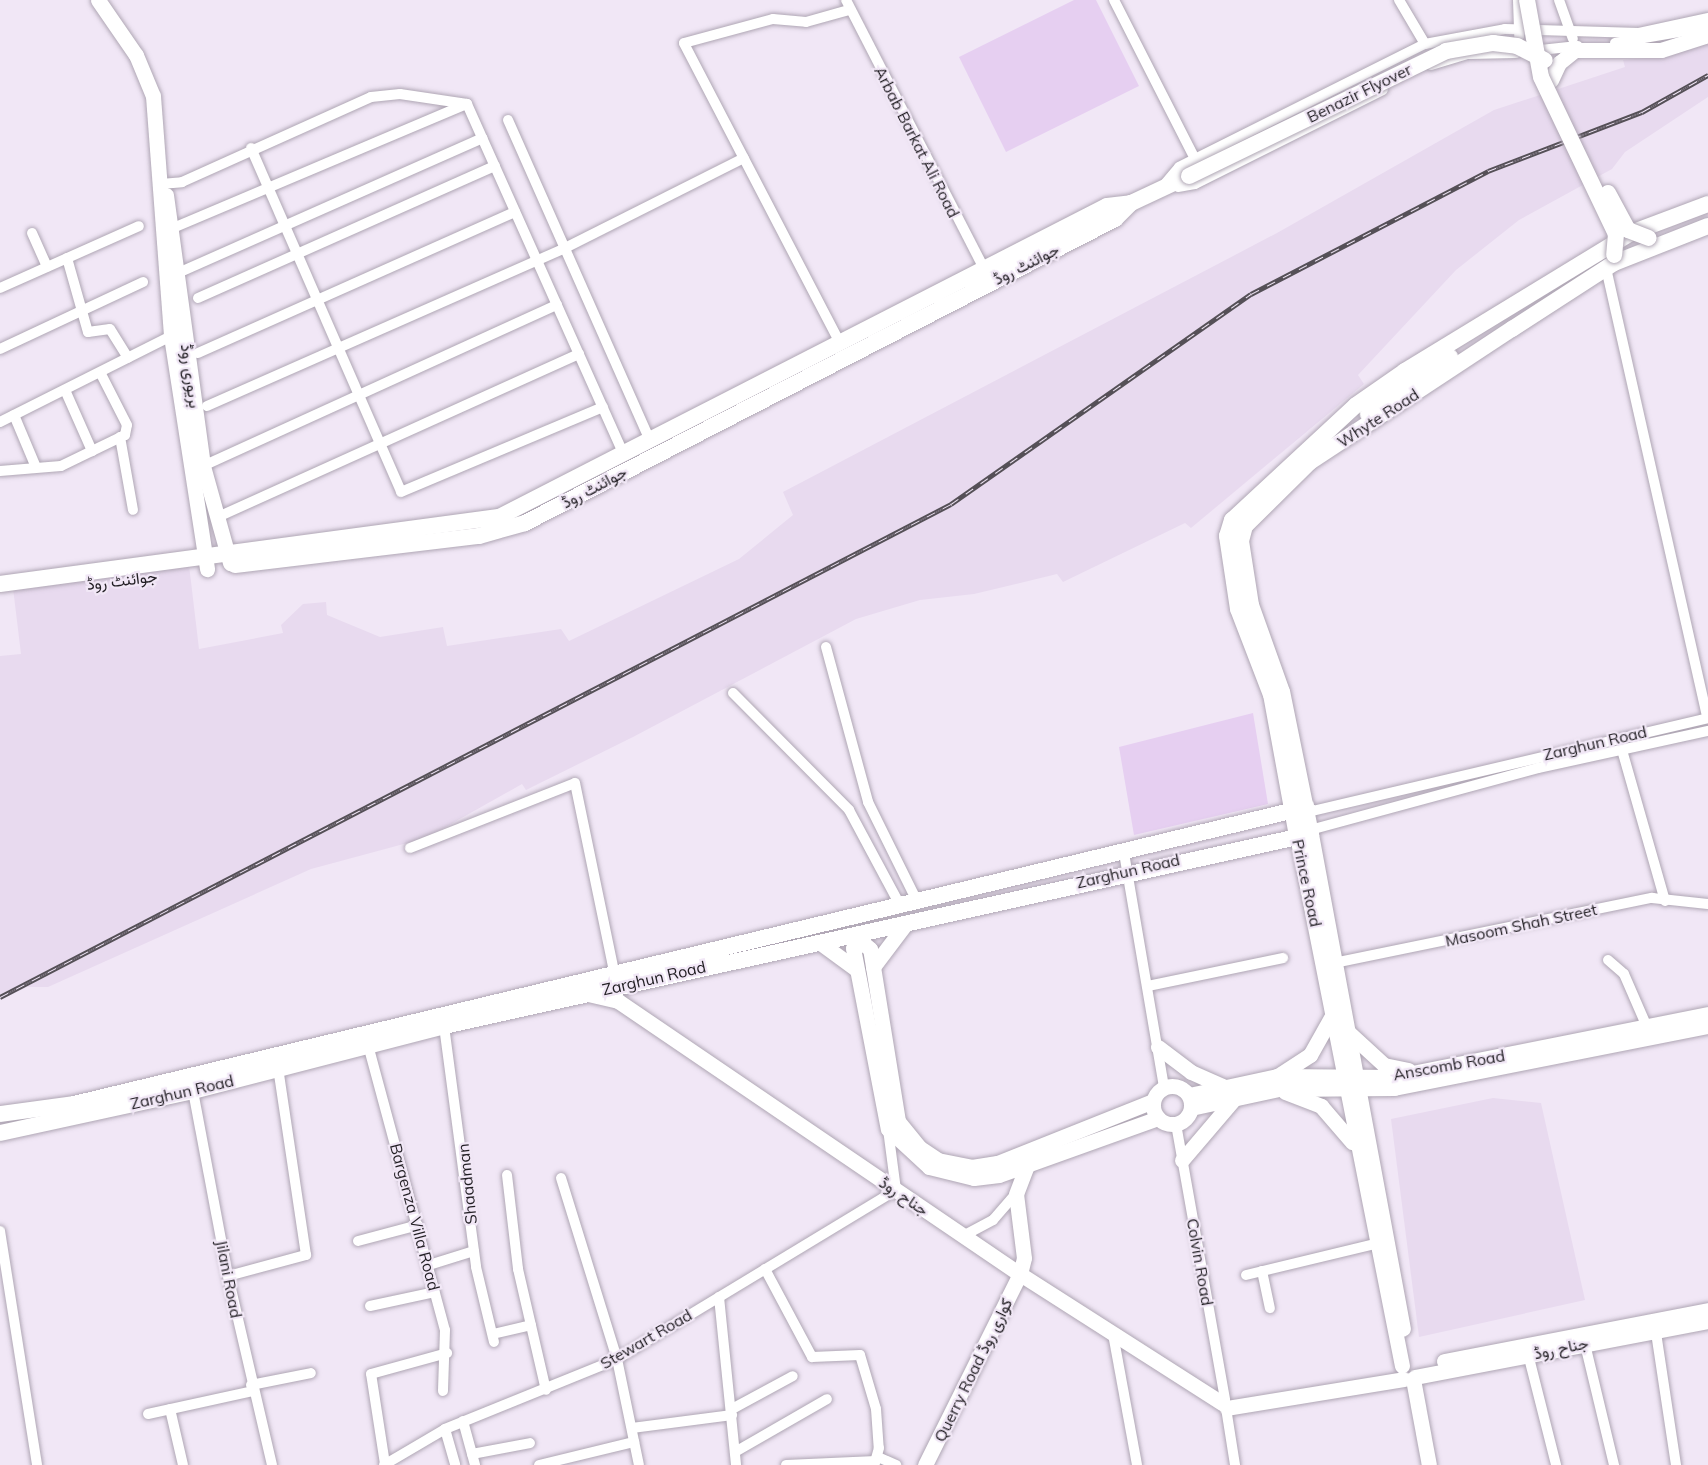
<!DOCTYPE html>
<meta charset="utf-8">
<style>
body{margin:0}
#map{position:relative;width:1708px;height:1465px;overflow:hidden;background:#f1e7f6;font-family:Mulish,Vazirmatn,sans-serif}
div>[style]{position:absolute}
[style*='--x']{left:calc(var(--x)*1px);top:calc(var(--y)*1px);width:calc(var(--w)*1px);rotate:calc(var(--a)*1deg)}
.built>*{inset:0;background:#e8daef}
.green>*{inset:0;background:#e6cff1}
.roads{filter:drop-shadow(0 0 2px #afa6b4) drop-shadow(0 0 2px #afa6b4)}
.street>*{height:10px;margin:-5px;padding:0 5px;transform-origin:5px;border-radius:5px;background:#fff}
.secondary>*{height:15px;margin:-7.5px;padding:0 7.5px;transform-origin:7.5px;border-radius:7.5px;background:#fff}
.secondary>.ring{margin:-7.5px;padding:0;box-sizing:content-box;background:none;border:15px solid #fff;border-radius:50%}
.primary>*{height:16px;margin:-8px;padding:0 8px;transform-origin:8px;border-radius:8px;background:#fff}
.rail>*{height:5px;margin-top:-2.5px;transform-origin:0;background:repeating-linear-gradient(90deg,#f1e7f6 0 9px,#555057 0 18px);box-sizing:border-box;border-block:2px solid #555057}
.bridges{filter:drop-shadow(0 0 2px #afa6b4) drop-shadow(0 0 2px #afa6b4)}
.primary-bridge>*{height:16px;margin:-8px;padding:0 8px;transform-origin:8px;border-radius:8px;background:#fff}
span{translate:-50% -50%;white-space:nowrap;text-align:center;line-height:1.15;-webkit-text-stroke:4.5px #f1e7f6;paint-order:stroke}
.street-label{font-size:16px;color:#211e23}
</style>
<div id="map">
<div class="built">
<div style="clip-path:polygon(1708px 41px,1708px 97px,1625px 152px,1612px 169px,1519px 220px,1456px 270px,1358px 375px,1364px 384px,1191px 528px,1185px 523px,1063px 582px,1057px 574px,974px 594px,920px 600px,856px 619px,633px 737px,526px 790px,522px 784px,426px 838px,311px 869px,48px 987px,27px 987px,0 1000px,0 656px,21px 654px,13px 588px,189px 565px,199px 649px,283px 633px,281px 625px,303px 604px,326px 602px,327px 615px,380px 637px,443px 627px,447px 646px,561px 629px,569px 641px,739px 559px,793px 515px,783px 492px,1277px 233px,1494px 110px,1625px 67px,1623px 60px,1670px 56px)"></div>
<div style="clip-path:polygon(1493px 1098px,1541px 1103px,1585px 1300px,1419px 1337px,1391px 1119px)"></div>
</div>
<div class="green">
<div style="clip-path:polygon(1074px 0,1096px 0,1139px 86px,1006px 152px,959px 57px)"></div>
<div style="clip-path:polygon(1253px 713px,1268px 804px,1134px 835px,1119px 747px)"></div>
</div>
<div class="roads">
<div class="street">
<div style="--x:846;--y:0;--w:308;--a:62.8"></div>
<div style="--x:1114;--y:0;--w:178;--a:63"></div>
<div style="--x:1399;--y:0;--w:51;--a:59.4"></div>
<div style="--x:1518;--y:0;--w:36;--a:88"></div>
<div style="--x:1559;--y:0;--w:41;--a:70.3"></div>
<div style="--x:1615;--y:43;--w:94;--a:-9.8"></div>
<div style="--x:1531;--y:51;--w:47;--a:-6.1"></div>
<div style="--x:1431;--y:65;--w:39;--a:-17"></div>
<div style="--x:1468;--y:54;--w:48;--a:-1.2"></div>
<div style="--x:467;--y:104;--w:385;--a:65.9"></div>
<div style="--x:508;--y:120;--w:351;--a:66.1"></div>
<div style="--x:251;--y:148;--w:375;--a:66.4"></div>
<div style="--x:401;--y:492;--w:219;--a:-22.8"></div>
<div style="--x:161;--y:184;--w:21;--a:-5"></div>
<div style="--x:182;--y:182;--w:207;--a:-24.2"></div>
<div style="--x:371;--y:97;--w:29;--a:-6"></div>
<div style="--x:400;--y:94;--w:68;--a:8.5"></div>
<div style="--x:1164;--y:185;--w:23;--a:-50"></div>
<div style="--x:1179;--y:167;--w:275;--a:-26.6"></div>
<div style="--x:1425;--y:44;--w:81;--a:-10.6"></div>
<div style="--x:1505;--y:29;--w:134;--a:1.7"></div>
<div style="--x:1639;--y:33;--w:71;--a:-12.3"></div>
<div style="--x:1178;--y:187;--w:17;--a:-10"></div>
<div style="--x:1195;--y:184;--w:210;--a:-26.6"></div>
<div style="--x:173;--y:228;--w:319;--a:-22.9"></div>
<div style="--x:32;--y:233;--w:37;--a:66"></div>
<div style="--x:67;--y:258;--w:77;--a:74.2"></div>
<div style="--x:88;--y:332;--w:22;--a:-8"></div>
<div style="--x:110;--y:329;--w:34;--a:58"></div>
<div style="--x:1606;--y:268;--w:461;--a:77.3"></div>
<div style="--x:178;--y:273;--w:333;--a:-23.9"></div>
<div style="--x:0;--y:288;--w:152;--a:-24"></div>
<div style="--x:198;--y:298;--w:325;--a:-24"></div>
<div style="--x:840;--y:343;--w:338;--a:-117.5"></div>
<div style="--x:684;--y:43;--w:92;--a:-15.1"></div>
<div style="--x:773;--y:19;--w:33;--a:5"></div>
<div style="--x:806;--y:22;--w:45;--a:-15.6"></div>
<div style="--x:0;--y:349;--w:158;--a:-25.1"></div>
<div style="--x:198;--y:353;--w:347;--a:-24"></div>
<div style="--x:65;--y:390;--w:67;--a:66.1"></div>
<div style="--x:207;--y:406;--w:391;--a:-23.8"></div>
<div style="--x:565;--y:248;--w:200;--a:-26.7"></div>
<div style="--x:14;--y:415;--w:54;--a:67.2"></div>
<div style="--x:0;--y:422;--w:191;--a:-26.7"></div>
<div style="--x:120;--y:437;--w:74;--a:79.9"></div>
<div style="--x:203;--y:466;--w:389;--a:-24.5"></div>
<div style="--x:0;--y:471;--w:61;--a:-4.7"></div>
<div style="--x:61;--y:466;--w:71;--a:-25.8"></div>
<div style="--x:125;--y:435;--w:10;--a:-79"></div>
<div style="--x:127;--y:425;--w:59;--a:-117"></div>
<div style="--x:220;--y:516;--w:394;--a:-24.3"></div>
<div style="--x:826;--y:647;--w:161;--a:74.8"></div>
<div style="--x:868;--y:802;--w:113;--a:63.7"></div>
<div style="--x:733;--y:693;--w:165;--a:45.2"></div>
<div style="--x:849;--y:810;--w:110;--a:61.8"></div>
<div style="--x:1622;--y:750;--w:157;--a:74.1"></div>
<div style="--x:1308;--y:812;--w:411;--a:-13.2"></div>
<div style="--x:1310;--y:830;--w:236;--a:-15.2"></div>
<div style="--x:1538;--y:768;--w:174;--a:-12.3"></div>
<div style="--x:410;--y:848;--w:177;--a:-21.5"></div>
<div style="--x:575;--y:783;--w:192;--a:78.3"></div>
<div style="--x:1124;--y:853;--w:237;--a:80.3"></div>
<div style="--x:1608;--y:960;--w:21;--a:41"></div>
<div style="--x:1624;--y:974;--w:58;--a:66.5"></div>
<div style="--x:1334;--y:963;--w:325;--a:-11.6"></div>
<div style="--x:1652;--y:898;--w:56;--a:6.1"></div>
<div style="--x:1148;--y:986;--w:138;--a:-11.7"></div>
<div style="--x:444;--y:1026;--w:243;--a:82.4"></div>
<div style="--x:476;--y:1267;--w:77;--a:76.5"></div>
<div style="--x:368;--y:1045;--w:295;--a:74.9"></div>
<div style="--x:445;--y:1330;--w:61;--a:91.9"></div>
<div style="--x:193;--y:1091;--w:188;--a:79.3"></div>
<div style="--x:228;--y:1276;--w:194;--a:76.9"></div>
<div style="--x:1176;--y:1124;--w:280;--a:79.9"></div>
<div style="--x:507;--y:1175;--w:95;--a:83.3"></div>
<div style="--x:518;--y:1269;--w:124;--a:77"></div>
<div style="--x:561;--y:1178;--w:189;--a:72.8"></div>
<div style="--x:617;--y:1359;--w:108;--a:78.3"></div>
<div style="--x:0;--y:1231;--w:237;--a:81"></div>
<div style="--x:963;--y:1236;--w:34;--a:-28"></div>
<div style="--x:993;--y:1220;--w:35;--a:-49"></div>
<div style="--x:358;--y:1241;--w:62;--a:-14.9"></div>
<div style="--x:429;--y:1265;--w:47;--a:-17.3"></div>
<div style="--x:765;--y:1269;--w:100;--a:61.9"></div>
<div style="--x:812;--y:1357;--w:48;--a:-2.4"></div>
<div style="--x:860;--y:1355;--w:56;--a:73.5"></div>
<div style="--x:876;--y:1409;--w:39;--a:86"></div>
<div style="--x:879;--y:1448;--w:18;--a:106"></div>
<div style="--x:1262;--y:1271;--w:38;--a:78"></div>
<div style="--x:1246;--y:1275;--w:133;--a:-13.5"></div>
<div style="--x:228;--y:1276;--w:81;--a:-15.1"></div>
<div style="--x:306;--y:1255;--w:189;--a:-98.5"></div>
<div style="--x:719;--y:1297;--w:169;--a:84.2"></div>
<div style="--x:370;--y:1306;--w:66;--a:-12.2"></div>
<div style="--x:1655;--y:1326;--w:141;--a:81.4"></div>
<div style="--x:493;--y:1334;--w:39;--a:-13"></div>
<div style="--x:1113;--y:1334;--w:133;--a:79.6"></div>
<div style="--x:1584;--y:1340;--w:129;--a:76.5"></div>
<div style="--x:1527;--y:1350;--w:119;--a:75.8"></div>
<div style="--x:251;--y:1385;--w:61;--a:-11.3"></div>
<div style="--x:1226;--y:1408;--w:58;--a:81"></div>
<div style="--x:170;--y:1409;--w:57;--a:76.9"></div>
<div style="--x:732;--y:1409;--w:69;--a:-28.4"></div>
<div style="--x:148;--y:1414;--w:107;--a:-12.4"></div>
<div style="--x:463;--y:1421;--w:46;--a:74.7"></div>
<div style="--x:632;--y:1428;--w:101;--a:-7.4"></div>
<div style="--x:445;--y:1429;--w:37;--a:74"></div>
<div style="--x:735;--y:1452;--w:106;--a:-29.9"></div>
<div style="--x:472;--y:1454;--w:59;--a:-10.7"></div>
<div style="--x:878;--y:1457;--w:20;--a:24"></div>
<div style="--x:385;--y:1464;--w:91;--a:-98.8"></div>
<div style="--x:371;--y:1374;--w:79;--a:-15.4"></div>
<div style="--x:384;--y:1465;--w:71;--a:-30.5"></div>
<div style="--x:445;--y:1429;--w:186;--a:-22.1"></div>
<div style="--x:617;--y:1359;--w:326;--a:-31.2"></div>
<div style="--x:896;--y:1190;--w:62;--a:-97.5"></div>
<div style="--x:539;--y:1465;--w:98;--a:-13.6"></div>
<div style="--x:786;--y:1465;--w:90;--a:-2.5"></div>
</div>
<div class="secondary">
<div style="--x:98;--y:0;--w:67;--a:55.4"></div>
<div style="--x:136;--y:55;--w:44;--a:67.5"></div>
<div style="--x:153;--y:96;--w:241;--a:85.7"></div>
<div style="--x:171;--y:336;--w:236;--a:81.2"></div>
<div style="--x:1551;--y:80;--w:19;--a:-65"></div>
<div style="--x:1559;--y:63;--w:21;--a:-39"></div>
<div style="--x:1575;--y:50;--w:86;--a:0"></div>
<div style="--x:1661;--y:50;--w:49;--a:-17.7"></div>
<div style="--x:166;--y:195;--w:274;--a:82.2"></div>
<div style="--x:203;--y:466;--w:101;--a:74.4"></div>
<div style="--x:1311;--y:834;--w:503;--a:79.47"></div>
<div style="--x:1297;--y:836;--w:540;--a:78.79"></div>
<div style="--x:819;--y:942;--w:46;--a:36.1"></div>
<div style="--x:873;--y:967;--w:56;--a:-52.9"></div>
<div style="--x:588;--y:994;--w:31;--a:13"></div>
<div style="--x:618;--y:1001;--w:486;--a:34.2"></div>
<div style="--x:1020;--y:1274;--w:240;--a:32.6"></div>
<div style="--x:1347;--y:1031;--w:50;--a:42.6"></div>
<div style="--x:1384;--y:1065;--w:25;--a:12"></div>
<div style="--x:1158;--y:1047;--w:41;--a:37.1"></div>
<div style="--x:1191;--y:1072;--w:36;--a:24"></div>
<div style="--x:1279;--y:1075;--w:37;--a:-33"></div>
<div style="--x:1310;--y:1055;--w:47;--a:-60.7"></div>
<div class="ring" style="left:1153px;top:1086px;width:23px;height:23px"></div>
<div style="--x:1285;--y:1092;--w:39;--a:21"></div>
<div style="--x:1321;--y:1106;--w:48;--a:49.3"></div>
<div style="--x:1189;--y:1095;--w:90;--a:-12.2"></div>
<div style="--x:1277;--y:1076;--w:116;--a:0.5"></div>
<div style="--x:1393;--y:1077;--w:321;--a:-11.3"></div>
<div style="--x:1153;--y:1101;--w:168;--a:158.3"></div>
<div style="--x:997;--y:1163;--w:24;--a:171"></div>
<div style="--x:973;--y:1167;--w:36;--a:-169"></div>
<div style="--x:938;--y:1160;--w:23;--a:-146"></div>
<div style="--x:919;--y:1147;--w:33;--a:-129"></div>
<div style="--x:898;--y:1121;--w:174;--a:-99.2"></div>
<div style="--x:870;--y:949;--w:9;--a:-139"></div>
<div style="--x:863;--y:943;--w:11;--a:153"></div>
<div style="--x:853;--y:948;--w:184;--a:79.1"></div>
<div style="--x:888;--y:1129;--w:56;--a:42.8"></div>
<div style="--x:929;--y:1167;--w:46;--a:13.7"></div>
<div style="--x:974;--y:1178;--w:25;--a:-7"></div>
<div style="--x:999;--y:1175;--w:169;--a:-19.7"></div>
<div style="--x:1191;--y:1108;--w:90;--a:-12.2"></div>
<div style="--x:1279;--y:1089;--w:115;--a:-0.5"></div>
<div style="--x:1394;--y:1088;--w:320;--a:-11.2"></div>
<div style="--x:1182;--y:1160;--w:80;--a:-49.6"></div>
<div style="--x:1444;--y:1361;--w:269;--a:-10.9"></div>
<div style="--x:1415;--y:1377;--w:298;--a:-10.8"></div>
<div style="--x:1413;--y:1379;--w:87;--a:79.5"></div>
<div style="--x:1227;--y:1408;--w:179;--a:-9.3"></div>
<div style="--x:925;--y:1465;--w:213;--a:-63.6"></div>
<div style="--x:1020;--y:1274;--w:16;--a:-76"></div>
<div style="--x:1024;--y:1258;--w:64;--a:-97.1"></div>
<div style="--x:1016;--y:1194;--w:31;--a:-69"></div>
</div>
<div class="primary">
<div style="--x:1368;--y:414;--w:100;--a:-34.8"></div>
<div style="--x:235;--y:565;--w:246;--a:-6.8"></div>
<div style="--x:479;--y:536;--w:48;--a:-15.8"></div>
<div style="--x:525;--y:523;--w:664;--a:-27.26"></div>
<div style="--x:1115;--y:219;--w:23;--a:-45"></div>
<div style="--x:0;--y:584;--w:503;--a:-7.65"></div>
<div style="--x:499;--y:517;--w:683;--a:-27.09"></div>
<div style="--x:1107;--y:206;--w:24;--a:-7"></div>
<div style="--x:1131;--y:203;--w:64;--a:-25"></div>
<div style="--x:1297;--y:836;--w:143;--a:-100.4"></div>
<div style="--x:1271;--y:695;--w:92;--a:-111"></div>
<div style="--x:1238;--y:609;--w:74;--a:-98.6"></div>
<div style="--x:1227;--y:536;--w:17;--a:-73"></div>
<div style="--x:1232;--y:520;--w:169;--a:-42.8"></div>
<div style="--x:1356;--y:405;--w:60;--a:-34.8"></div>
<div style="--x:1405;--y:371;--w:265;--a:-31.4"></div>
<div style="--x:1631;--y:233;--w:82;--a:-20.6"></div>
<div style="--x:0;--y:1114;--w:75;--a:-7.7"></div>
<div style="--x:74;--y:1104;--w:1268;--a:-13.54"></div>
<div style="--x:0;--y:1133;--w:198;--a:-12.3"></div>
<div style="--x:193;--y:1091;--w:259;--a:-14.5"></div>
<div style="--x:444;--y:1026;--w:888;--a:-12.49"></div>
<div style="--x:1311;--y:834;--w:145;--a:-101.5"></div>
<div style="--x:1282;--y:692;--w:92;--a:-109.6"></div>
<div style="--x:1251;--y:605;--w:65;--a:-98.9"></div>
<div style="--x:1241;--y:541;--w:16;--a:-75"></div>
<div style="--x:1245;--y:526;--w:91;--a:-44.6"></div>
<div style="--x:1310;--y:462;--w:242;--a:-33.4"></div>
<div style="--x:1512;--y:329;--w:121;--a:-32.9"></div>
<div style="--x:1614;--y:263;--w:101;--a:-21.5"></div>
</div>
</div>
<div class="rail">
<div style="--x:0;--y:997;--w:1071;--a:-27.4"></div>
<div style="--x:951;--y:504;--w:366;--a:-35"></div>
<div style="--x:1251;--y:294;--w:267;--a:-27.4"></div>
<div style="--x:1488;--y:171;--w:165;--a:-21"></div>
<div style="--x:1642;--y:112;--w:76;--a:-29.3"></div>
</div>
<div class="bridges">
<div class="primary-bridge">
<div style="--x:1527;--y:0;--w:78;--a:79.7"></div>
<div style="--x:1541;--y:77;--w:174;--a:64.5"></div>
<div style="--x:1616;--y:234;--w:21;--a:95"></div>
<div style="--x:1189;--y:176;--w:286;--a:-25.9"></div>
<div style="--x:1446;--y:51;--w:48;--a:-9.7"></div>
<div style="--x:1493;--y:43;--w:24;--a:7"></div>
<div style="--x:1517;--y:46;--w:31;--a:27"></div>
<div style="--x:1608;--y:193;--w:42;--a:61.6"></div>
<div style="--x:1628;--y:230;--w:22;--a:21"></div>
</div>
</div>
<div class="street-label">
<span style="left:1359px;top:93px;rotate:-26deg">Benazir Flyover</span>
<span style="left:917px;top:142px;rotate:63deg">Arbab Barkat Ali Road</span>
<span style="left:1026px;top:264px;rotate:-27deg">جوائنٹ روڈ</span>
<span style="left:191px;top:376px;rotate:82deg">بریوری روڈ</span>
<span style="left:1378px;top:418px;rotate:-33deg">Whyte Road</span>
<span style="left:594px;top:487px;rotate:-28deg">جوائنٹ روڈ</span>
<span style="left:122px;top:580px;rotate:-7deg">جوائنٹ روڈ</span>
<span style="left:1595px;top:743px;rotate:-13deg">Zarghun Road</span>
<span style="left:1128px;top:871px;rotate:-13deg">Zarghun Road</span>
<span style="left:1307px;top:883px;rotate:78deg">Prince Road</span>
<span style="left:1521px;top:925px;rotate:-12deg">Masoom Shah Street</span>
<span style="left:654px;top:978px;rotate:-13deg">Zarghun Road</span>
<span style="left:1449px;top:1065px;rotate:-10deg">Anscomb Road</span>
<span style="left:182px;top:1092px;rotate:-13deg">Zarghun Road</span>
<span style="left:467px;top:1184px;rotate:-96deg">Shaadman</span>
<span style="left:904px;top:1196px;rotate:34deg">جناح روڈ</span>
<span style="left:415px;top:1217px;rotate:75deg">Bargenza Villa Road</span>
<span style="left:1200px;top:1262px;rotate:80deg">Colvin Road</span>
<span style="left:229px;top:1279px;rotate:79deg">Jilani Road</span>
<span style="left:646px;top:1339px;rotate:-30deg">Stewart Road</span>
<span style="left:1561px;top:1348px;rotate:-12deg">جناح روڈ</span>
<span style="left:973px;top:1370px;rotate:-64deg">Querry Road کواری روڈ</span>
</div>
</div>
